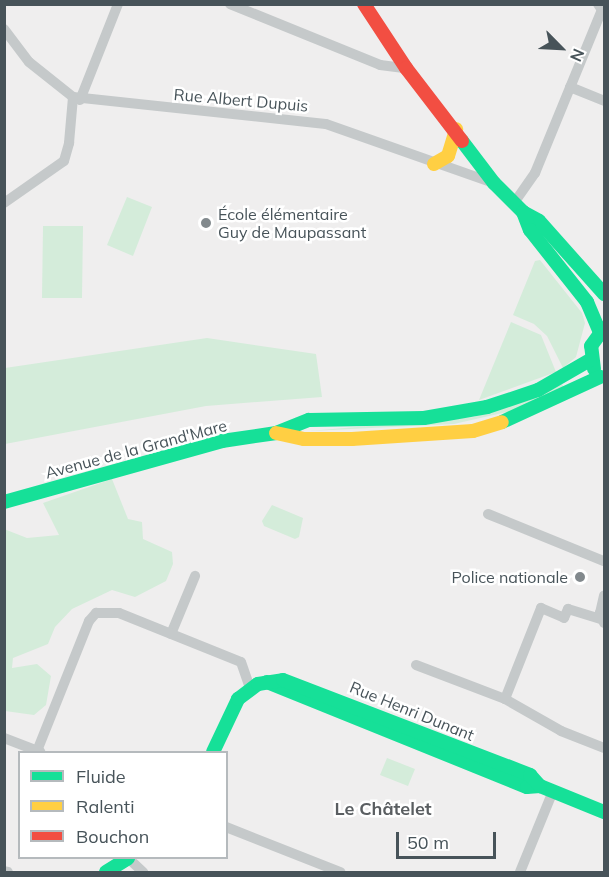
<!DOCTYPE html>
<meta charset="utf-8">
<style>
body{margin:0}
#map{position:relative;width:609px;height:877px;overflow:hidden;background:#efeeee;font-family:Mulish,sans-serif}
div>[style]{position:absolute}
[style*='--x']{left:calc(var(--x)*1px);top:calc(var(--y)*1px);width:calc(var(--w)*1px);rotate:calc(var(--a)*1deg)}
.green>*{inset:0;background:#d4ecda}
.street>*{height:10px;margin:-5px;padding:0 5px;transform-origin:5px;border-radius:5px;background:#c5c9ca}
.fast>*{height:14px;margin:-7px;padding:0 7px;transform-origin:7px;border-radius:7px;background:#16e098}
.slow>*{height:14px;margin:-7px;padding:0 7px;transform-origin:7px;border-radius:7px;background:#ffcf43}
.jam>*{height:14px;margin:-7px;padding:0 7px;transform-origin:7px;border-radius:7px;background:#f24e42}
.dots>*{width:16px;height:16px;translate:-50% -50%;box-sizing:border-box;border:3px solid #fff;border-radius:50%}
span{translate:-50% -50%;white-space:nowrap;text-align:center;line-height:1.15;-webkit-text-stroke:5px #fff;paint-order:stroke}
.street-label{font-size:16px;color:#475359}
.poi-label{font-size:16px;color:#475359}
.left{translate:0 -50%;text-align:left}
.right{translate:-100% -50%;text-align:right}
.neighbourhood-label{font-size:18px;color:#5a5e61;font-weight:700}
.frame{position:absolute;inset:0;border:6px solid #475359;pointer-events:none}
.legend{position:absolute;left:18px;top:751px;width:210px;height:108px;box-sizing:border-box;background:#fff;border:2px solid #b5babd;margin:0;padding:8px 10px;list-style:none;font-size:18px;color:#475359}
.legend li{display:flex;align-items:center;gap:12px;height:30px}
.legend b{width:30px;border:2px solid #b5babd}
.north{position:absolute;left:531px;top:18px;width:60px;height:60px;-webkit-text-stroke:4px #fff;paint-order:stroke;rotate:114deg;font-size:16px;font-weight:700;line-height:24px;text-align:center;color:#475359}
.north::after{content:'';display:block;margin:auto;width:21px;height:27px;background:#475359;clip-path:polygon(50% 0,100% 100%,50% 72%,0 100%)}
.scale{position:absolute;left:396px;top:832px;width:100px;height:27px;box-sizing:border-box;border:3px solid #475359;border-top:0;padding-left:8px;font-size:18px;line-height:21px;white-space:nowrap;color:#475359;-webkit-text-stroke:4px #fff;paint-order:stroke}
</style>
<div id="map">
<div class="green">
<div style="clip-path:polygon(127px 197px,152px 207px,133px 256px,107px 245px)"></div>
<div style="clip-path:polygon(43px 226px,83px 226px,82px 298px,42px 298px)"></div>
<div style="clip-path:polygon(540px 260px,582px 313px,585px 323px,576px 357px,563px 368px,547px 336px,534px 324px,513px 315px,535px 261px)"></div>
<div style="clip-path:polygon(511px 322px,541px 335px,556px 372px,479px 400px)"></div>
<div style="clip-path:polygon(207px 338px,316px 354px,322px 397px,206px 406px,5px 444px,5px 368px)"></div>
<div style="clip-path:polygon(562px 384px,565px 389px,515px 410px,454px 424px,309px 431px,474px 417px)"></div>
<div style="clip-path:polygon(112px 479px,128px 519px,142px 522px,143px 539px,172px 552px,173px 564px,166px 581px,135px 597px,112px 590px,72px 609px,55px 627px,48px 644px,13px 658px,12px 668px,37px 664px,51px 676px,46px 705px,34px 715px,5px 711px,4px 529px,27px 538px,59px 535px,43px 503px)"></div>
<div style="clip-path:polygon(272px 505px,303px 518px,299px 537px,295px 539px,264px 526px,262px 521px)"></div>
<div style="clip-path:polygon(387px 758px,415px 769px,408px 786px,380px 775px)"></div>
</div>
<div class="street">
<div style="--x:230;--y:4;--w:162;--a:22.1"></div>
<div style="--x:380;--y:65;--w:26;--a:7"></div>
<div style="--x:4;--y:29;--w:41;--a:52.9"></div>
<div style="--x:29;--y:62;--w:56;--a:38.5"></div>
<div style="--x:73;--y:97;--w:254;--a:6.1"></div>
<div style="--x:326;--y:124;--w:178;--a:19.4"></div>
<div style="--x:570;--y:87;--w:37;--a:22"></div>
<div style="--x:80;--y:100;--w:103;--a:-68.4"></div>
<div style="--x:4;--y:203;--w:73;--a:-35"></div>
<div style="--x:64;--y:161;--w:19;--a:-74"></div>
<div style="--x:69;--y:143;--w:46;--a:-85"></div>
<div style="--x:514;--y:203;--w:37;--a:-55"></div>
<div style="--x:535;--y:173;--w:176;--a:-67.7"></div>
<div style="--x:602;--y:10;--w:7;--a:-124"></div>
<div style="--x:488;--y:514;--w:125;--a:22.1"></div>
<div style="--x:604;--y:623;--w:11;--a:-112"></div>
<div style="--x:600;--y:613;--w:18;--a:-77"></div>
<div style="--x:171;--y:634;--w:63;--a:-67.5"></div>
<div style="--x:416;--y:665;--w:95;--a:20.9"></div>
<div style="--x:505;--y:699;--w:64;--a:29.7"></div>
<div style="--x:561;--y:731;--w:46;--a:21.6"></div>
<div style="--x:505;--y:699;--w:98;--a:-68.4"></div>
<div style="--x:541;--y:608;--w:25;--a:23"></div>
<div style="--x:564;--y:618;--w:10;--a:-66"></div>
<div style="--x:568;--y:609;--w:34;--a:17"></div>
<div style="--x:4;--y:738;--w:39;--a:21"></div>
<div style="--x:37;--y:751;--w:140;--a:-68.2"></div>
<div style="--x:89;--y:621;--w:11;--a:-49"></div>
<div style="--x:96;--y:613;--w:23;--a:0"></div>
<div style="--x:119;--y:613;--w:131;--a:21.9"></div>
<div style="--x:241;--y:662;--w:28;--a:71"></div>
<div style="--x:226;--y:827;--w:123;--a:21.5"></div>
<div style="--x:128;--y:858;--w:21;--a:43"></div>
<div style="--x:4;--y:871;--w:4;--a:14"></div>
<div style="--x:520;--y:872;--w:87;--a:-67.8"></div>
</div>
<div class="fast">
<div style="--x:462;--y:141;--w:53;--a:52.7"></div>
<div style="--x:494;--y:183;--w:41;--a:45"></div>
<div style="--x:523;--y:212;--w:18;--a:29"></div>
<div style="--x:539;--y:221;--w:98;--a:48.3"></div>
<div style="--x:523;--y:212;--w:19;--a:69"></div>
<div style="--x:530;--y:230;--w:92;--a:51.6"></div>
<div style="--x:587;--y:302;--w:33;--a:67"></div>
<div style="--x:594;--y:369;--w:23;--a:-97"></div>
<div style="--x:591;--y:346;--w:22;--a:-54"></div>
<div style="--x:502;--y:422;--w:108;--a:-24.7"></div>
<div style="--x:4;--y:502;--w:226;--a:-15.6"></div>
<div style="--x:222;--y:441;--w:55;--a:-8.4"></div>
<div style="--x:276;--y:433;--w:35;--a:-22"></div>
<div style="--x:309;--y:420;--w:115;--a:-1"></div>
<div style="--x:424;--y:418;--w:64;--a:-9.9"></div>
<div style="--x:487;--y:407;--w:54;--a:-18.4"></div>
<div style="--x:538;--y:390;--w:60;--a:-30"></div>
<div style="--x:267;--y:682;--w:280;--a:22"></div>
<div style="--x:527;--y:787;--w:13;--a:-4"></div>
<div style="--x:540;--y:786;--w:69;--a:22.1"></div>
<div style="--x:213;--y:752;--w:59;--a:-64.7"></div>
<div style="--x:238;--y:699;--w:25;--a:-37"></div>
<div style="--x:258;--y:684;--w:25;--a:-9"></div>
<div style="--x:283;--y:680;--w:265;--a:21"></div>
<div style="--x:530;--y:775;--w:15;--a:48"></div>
<div style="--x:106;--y:872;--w:26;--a:-32"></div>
</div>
<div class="slow">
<div style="--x:434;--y:164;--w:16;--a:-30"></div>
<div style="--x:448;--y:156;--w:28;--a:-73"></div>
<div style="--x:276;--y:433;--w:29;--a:12"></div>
<div style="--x:304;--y:439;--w:48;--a:0"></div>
<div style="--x:352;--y:439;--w:121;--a:-3.8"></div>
<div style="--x:473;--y:431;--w:30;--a:-17"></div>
</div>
<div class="jam">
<div style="--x:364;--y:4;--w:77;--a:56.7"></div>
<div style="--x:406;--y:68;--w:92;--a:52.5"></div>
</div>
<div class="dots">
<div style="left:206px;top:223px;background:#82898d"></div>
<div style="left:580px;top:577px;background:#82898d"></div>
</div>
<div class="street-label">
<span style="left:241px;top:100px;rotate:5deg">Rue Albert Dupuis</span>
<span style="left:136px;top:449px;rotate:-15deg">Avenue de la Grand'Mare</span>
<span style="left:412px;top:711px;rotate:22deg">Rue Henri Dunant</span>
</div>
<div class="poi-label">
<span class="left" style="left:218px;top:223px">École élémentaire<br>Guy de Maupassant</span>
<span class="right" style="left:568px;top:577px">Police nationale</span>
</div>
<div class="neighbourhood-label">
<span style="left:383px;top:809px">Le Châtelet</span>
</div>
<div class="frame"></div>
<ul class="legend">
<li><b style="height:8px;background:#16e098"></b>Fluide</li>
<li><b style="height:8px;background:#ffcf43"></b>Ralenti</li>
<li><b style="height:8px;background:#f24e42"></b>Bouchon</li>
</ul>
<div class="north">N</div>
<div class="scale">50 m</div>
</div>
